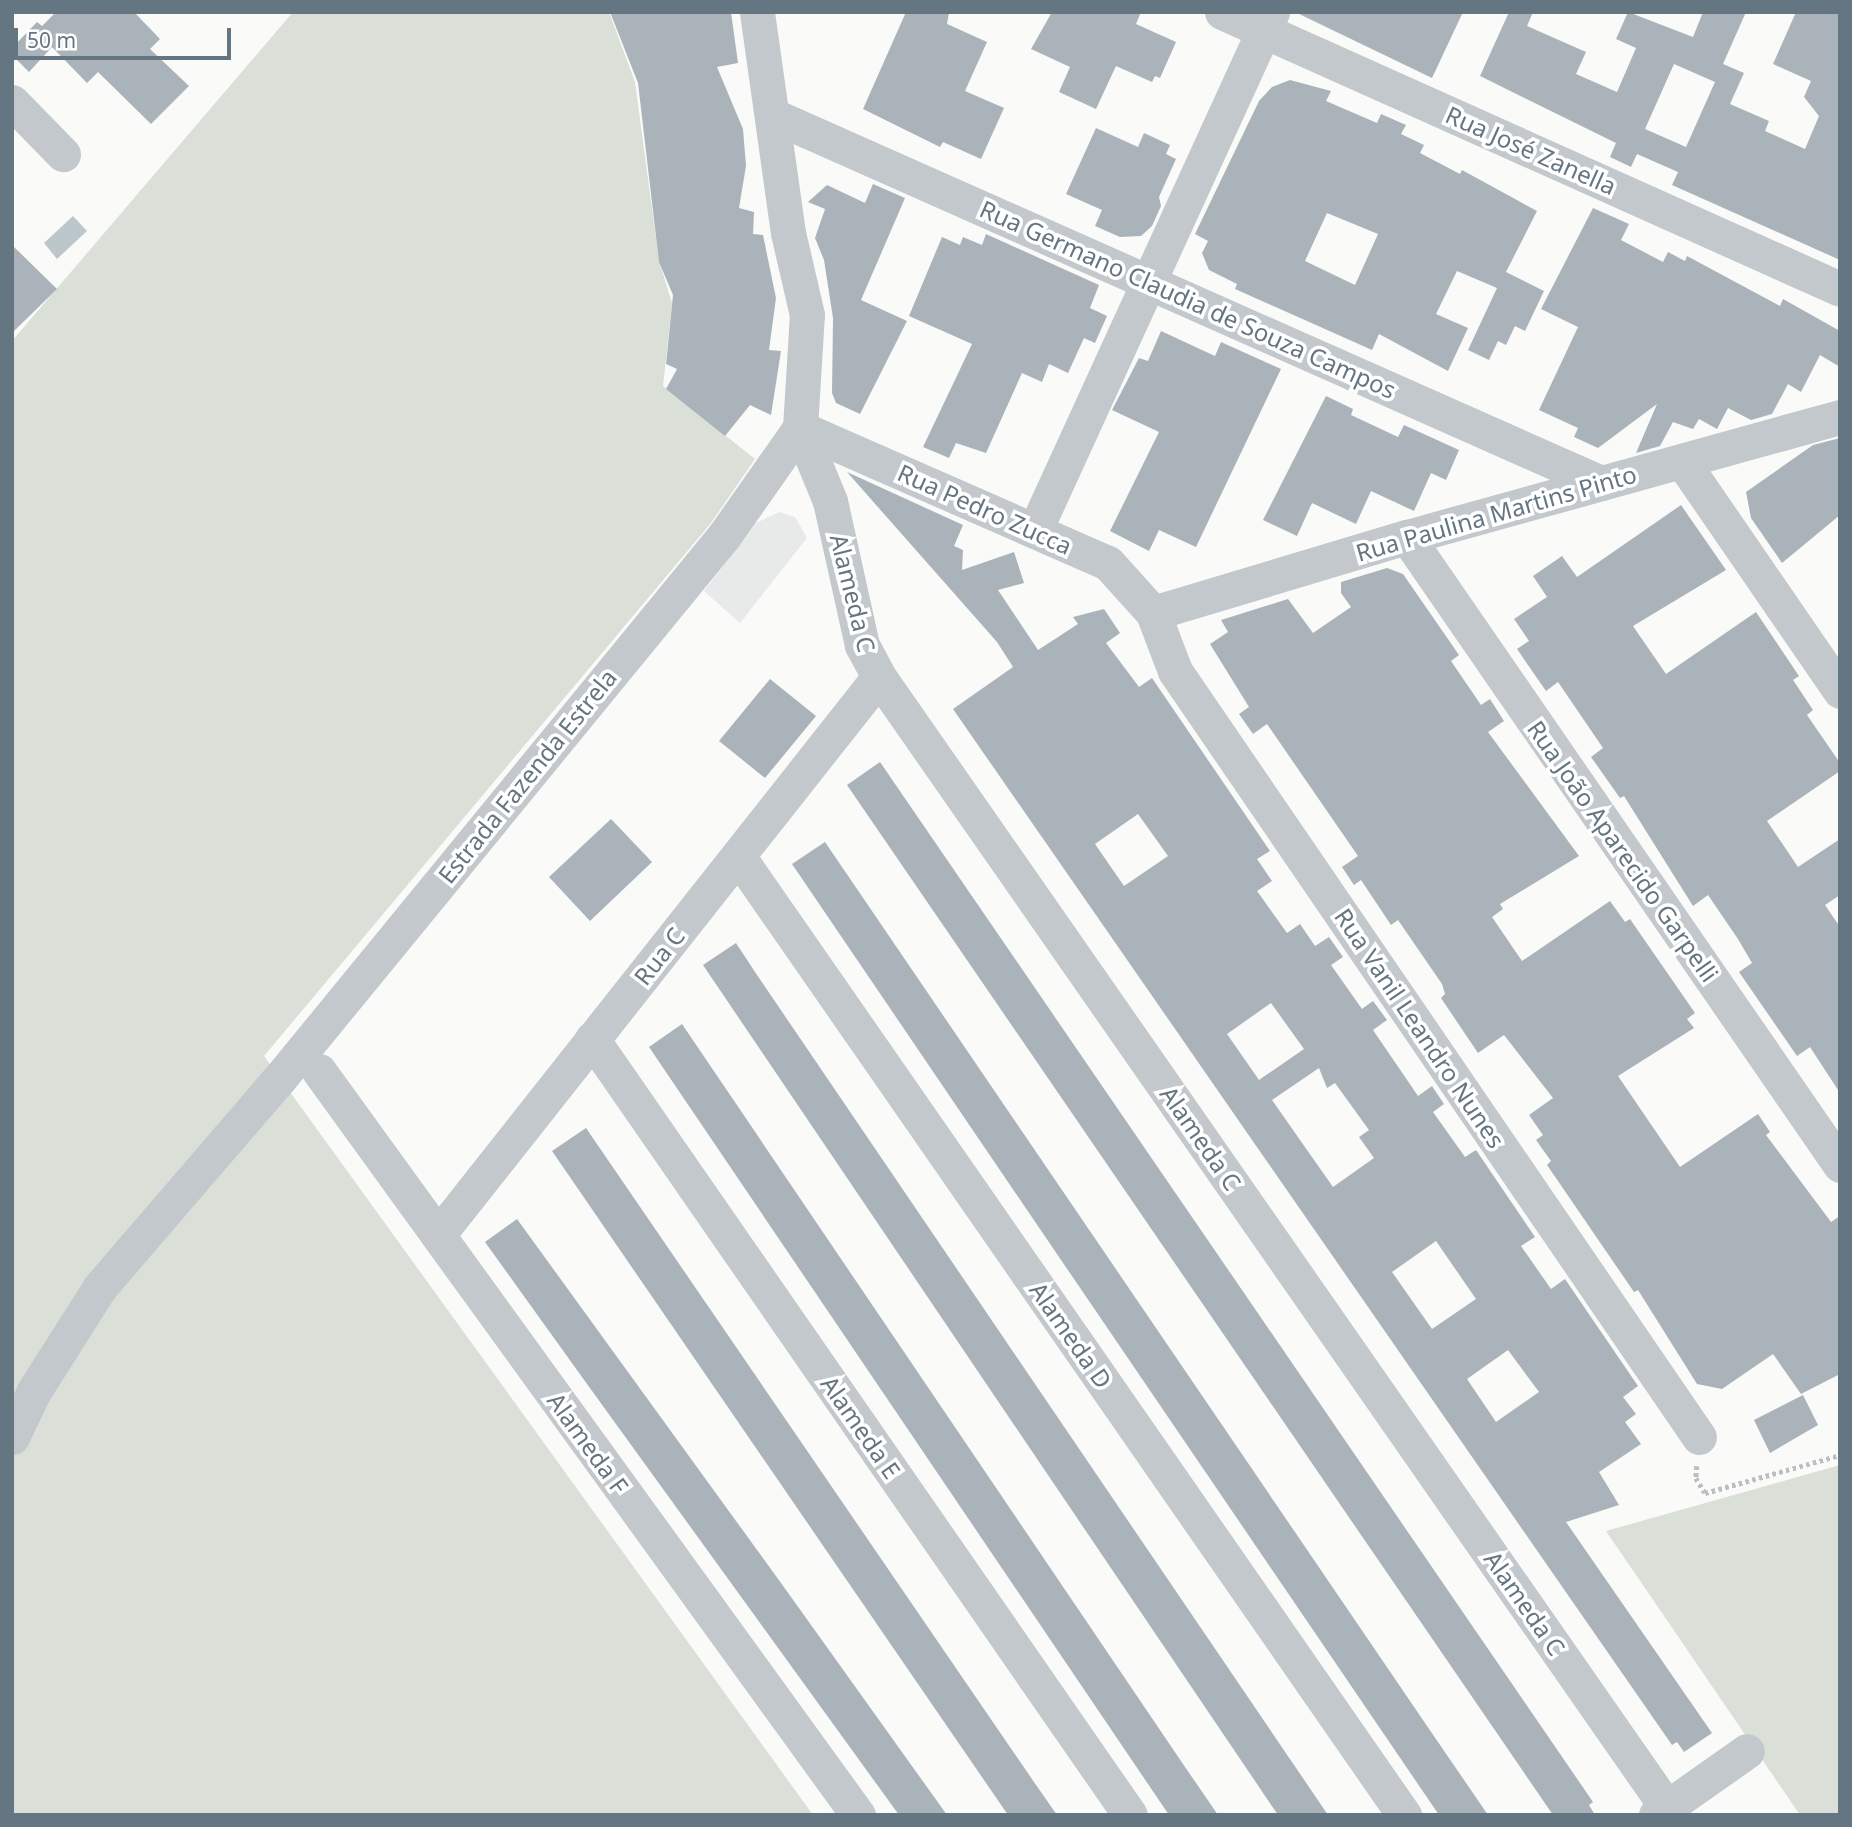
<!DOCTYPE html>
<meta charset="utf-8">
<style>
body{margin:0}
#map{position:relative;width:1852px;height:1827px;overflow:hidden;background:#fafaf8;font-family:"Noto Sans",sans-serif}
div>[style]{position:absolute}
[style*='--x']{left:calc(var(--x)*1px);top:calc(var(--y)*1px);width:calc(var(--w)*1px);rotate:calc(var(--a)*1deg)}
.built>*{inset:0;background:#e8e9e9}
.green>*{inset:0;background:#dadfd7}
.water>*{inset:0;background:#bbc7cb}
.building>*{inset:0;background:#aab3b9}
.path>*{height:4.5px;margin-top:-2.25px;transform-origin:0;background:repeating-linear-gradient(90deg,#bbbfc2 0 3.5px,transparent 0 7px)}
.minor>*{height:35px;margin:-17.5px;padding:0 17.5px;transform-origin:17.5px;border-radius:17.5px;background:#c3c8cc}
span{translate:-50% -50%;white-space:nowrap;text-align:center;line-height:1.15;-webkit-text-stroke:7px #fff;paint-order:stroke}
.street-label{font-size:24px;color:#657683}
.frame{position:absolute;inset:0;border:14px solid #657683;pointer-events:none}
.scale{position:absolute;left:14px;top:28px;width:217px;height:32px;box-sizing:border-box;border:4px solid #657683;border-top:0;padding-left:9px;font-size:21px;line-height:24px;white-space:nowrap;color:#657683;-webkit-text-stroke:5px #fff;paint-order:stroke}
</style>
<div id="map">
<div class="built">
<div style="clip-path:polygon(779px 512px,795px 517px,807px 538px,740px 623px,704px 591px,756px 523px)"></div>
</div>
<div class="green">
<div style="clip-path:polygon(293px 12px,609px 12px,635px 82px,659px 261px,672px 303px,663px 386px,755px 459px,711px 523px,264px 1056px,813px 1815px,12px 1815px,12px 341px)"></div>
<div style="clip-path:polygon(1840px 1465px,1840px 1815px,1800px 1815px,1606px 1531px)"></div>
</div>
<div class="water">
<div style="clip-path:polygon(73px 216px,87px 231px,57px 259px,44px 243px)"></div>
</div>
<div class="building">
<div style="clip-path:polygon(56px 12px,134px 12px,160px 39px,150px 49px,189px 86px,151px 124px,98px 72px,87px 83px,52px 47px,29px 72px,12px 55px,12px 48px,37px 22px,42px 26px)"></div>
<div style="clip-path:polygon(610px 12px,731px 12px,738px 63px,717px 67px,743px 129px,746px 166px,739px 208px,754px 212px,753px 234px,763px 235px,776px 298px,769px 350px,781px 351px,771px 415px,750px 405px,725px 436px,666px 389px,677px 369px,666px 364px,673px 295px,659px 262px,638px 83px)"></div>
<div style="clip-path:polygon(906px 12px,949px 12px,947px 24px,987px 42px,965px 91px,1004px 108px,981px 159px,943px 142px,940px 147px,863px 109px)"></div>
<div style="clip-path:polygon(1052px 12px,1141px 12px,1136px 24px,1176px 42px,1160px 78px,1155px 76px,1152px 82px,1116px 66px,1096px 109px,1059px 92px,1070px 67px,1031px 49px)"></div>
<div style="clip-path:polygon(1295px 12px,1463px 12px,1432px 78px)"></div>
<div style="clip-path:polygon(1509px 12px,1533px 12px,1527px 26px,1586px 52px,1576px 74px,1617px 92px,1636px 48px,1616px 39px,1628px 12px,1693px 37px,1703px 12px,1746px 12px,1715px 82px,1674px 64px,1645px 129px,1686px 147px,1723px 64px,1744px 73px,1730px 104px,1769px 121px,1765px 131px,1805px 149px,1819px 116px,1804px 97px,1811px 81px,1773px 64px,1796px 12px,1840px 12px,1840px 260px,1672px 185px,1678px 172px,1637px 154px,1631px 167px,1610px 157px,1616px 143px,1480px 76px)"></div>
<div style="clip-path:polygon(evenodd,1290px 80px,1331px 91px,1326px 101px,1377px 123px,1381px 114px,1406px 125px,1401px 134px,1424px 145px,1420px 153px,1460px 174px,1462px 170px,1537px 211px,1506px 272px,1544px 291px,1525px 331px,1515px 326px,1506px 345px,1498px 341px,1489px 360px,1468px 350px,1497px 288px,1457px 271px,1436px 314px,1468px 328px,1448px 371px,1379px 334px,1372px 350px,1235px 289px,1237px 284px,1209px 270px,1202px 253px,1208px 241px,1195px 234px,1259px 101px,1272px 87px,1290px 80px,1327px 213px,1378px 234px,1355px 285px,1305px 261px,1327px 213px)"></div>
<div style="clip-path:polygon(1096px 128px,1138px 147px,1144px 133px,1170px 145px,1166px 154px,1176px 159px,1159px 197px,1161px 206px,1152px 226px,1141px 236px,1120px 237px,1095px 226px,1102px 210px,1066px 194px)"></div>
<div style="clip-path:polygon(873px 184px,905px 198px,861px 300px,907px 321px,860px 414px,836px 403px,832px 393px,833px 318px,824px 260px,815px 238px,825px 209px,808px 202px,827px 185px,865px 203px)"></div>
<div style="clip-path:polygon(1593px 208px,1629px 224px,1621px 240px,1663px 262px,1668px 252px,1685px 261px,1687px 256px,1780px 306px,1783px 299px,1840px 331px,1840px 367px,1820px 355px,1801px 392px,1788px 384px,1772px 414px,1751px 420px,1728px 408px,1717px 429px,1699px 419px,1693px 429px,1673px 422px,1660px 446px,1636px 453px,1657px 404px,1598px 448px,1574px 437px,1578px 428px,1539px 410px,1578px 327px,1541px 309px)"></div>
<div style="clip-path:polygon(986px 234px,1099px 285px,1090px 308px,1107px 316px,1095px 343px,1084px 338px,1068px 373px,1049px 364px,1042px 382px,1022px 373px,986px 453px,956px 443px,949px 458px,923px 447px,972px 344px,909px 316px,942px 237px,960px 245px,963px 237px,982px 245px)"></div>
<div style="clip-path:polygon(12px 245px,57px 289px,12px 333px)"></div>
<div style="clip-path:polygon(1161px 331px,1215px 356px,1221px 342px,1281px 369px,1196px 547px,1159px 530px,1149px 551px,1110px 531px,1159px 432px,1112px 410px,1139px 358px,1148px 361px)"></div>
<div style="clip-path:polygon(1326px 396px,1353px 409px,1351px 415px,1398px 437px,1404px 425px,1459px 450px,1446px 480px,1431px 473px,1414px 511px,1371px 491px,1356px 524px,1312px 503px,1297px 536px,1263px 520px)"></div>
<div style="clip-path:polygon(1840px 438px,1840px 515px,1782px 563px,1751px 518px,1746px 492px,1813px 445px)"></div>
<div style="clip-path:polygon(evenodd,847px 472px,963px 525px,954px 546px,963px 550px,962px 570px,1014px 552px,1024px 583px,998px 590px,1038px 650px,1078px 624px,1073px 617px,1104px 609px,1120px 633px,1106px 643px,1139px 687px,1152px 678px,1270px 851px,1257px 859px,1272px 881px,1257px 891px,1287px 933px,1300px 924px,1315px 946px,1329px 937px,1343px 957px,1331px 965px,1362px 1009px,1373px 1001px,1387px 1020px,1373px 1030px,1418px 1096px,1432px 1086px,1444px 1104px,1433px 1112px,1465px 1157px,1476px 1150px,1535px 1237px,1521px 1246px,1551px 1289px,1565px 1279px,1638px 1386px,1623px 1397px,1636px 1414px,1625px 1422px,1641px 1444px,1599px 1472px,1619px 1505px,1566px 1522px,1712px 1733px,1684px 1752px,1677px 1742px,1672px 1745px,953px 709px,1013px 667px,997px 642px,847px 472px,1138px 814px,1168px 856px,1124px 886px,1095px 844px,1138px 814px,847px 472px,1271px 1003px,1304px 1049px,1259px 1080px,1227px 1034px,1271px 1003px,847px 472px,1319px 1068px,1327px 1088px,1335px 1083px,1369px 1130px,1359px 1137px,1374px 1158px,1333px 1187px,1272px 1100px,1319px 1068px,847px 472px,1436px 1241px,1476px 1299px,1432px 1329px,1392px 1272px,1436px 1241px,847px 472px,1508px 1350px,1539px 1392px,1496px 1422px,1467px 1379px,1508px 1350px)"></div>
<div style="clip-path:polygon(1681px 505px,1726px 570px,1633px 626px,1666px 674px,1756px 612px,1799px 676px,1793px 680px,1813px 710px,1807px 715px,1840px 763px,1840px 771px,1767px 821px,1798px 867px,1840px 839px,1840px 895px,1825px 905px,1840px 927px,1840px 1093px,1810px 1047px,1797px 1056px,1739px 972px,1752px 963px,1738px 939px,1708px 895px,1693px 906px,1624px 796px,1620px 798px,1591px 757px,1603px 748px,1558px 682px,1546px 691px,1517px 649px,1529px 641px,1514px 619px,1547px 597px,1533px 576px,1562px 556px,1577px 577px)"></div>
<div style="clip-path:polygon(1387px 568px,1403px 574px,1459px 655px,1451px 661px,1481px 705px,1490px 699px,1504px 721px,1488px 732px,1579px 856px,1500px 904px,1503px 909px,1492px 917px,1522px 961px,1610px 901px,1625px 922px,1630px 919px,1695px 1013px,1687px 1019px,1694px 1028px,1618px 1076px,1680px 1167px,1758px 1114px,1770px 1132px,1766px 1135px,1831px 1222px,1840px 1216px,1840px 1374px,1801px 1394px,1773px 1354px,1722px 1389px,1697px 1384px,1638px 1290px,1634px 1292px,1547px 1165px,1551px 1161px,1536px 1140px,1543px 1135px,1529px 1115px,1553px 1098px,1504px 1035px,1478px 1053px,1441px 998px,1445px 994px,1442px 984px,1398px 920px,1391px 925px,1361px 880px,1354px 885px,1342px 867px,1358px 856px,1267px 724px,1253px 734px,1239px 714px,1249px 707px,1210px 644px,1228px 632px,1221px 620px,1288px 599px,1313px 633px,1351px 607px,1341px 593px,1341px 582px)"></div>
<div style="clip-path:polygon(770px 679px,816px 716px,765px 778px,719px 741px)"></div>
<div style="clip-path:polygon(880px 762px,1593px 1802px,1589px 1805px,1595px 1815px,1553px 1815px,847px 785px)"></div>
<div style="clip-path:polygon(611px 819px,652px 862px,590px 921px,549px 877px)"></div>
<div style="clip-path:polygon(825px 842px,1425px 1723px,1488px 1815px,1439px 1815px,1025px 1207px,792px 864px)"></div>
<div style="clip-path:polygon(736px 943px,755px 972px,1328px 1815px,1278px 1815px,703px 965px)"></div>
<div style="clip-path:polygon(682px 1024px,1183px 1764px,1218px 1815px,1169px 1815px,649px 1047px)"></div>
<div style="clip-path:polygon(586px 1128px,1034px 1782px,1057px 1815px,1008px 1815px,872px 1617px,552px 1151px)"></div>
<div style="clip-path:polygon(517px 1219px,781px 1583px,947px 1815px,899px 1815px,587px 1384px,485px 1242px)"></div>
<div style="clip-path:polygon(1803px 1395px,1818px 1425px,1770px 1453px,1754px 1420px)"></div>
</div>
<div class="path">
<div style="--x:1697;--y:1466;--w:12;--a:95"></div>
<div style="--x:1696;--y:1478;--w:17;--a:59"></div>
<div style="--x:1705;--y:1493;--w:140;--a:-15.7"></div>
</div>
<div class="minor">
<div style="--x:1222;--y:12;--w:677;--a:24.14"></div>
<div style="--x:12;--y:102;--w:73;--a:45.6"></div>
<div style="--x:774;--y:116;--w:905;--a:23.93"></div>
<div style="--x:800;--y:428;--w:79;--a:67.7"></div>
<div style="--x:830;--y:501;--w:148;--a:77.5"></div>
<div style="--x:862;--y:645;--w:36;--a:62"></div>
<div style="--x:879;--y:677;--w:1387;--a:55.13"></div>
<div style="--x:800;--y:428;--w:336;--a:23.7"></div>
<div style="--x:1108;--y:563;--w:67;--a:48"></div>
<div style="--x:1153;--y:613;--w:62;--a:69.2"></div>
<div style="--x:1175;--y:671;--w:928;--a:55.63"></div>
<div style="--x:1682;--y:461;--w:279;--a:55.5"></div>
<div style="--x:1035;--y:530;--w:570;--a:-65.41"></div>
<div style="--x:1407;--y:537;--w:763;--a:55.41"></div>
<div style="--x:1153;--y:613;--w:265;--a:-16.7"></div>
<div style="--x:1407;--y:537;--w:449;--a:-15.5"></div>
<div style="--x:738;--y:856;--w:1168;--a:55.22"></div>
<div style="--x:592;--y:1039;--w:944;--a:55.27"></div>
<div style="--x:319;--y:1071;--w:919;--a:54.08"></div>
<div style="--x:438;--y:1235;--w:711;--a:-51.68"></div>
<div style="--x:12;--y:1437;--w:51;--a:-64.4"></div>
<div style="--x:34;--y:1391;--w:123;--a:-57.6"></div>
<div style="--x:100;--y:1287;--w:276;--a:-49.3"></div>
<div style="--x:280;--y:1078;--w:701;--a:-50.68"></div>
<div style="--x:724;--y:536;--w:132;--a:-54.9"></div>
<div style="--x:800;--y:428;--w:113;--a:-86.5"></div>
<div style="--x:807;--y:315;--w:84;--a:-103"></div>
<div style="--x:788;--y:233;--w:223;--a:-98"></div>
<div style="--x:1656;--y:1815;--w:111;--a:-35.1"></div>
</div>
<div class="street-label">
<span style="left:1531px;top:150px;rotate:24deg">Rua José Zanella</span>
<span style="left:1188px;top:299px;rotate:24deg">Rua Germano Claudia de Souza Campos</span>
<span style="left:985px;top:509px;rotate:24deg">Rua Pedro Zucca</span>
<span style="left:1496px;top:513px;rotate:-16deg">Rua Paulina Martins Pinto</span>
<span style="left:853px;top:593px;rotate:76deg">Alameda C</span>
<span style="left:527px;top:776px;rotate:-51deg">Estrada Fazenda Estrela</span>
<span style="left:1623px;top:851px;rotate:55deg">Rua João Aparecido Garpelli</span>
<span style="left:659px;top:956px;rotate:-52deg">Rua C</span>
<span style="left:1420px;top:1028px;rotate:56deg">Rua Vanil Leandro Nunes</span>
<span style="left:1201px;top:1138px;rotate:55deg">Alameda C</span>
<span style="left:1071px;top:1335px;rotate:55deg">Alameda D</span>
<span style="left:861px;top:1427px;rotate:55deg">Alameda E</span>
<span style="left:588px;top:1443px;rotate:54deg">Alameda F</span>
<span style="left:1525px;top:1603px;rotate:55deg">Alameda C</span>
</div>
<div class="frame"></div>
<div class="scale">50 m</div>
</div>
